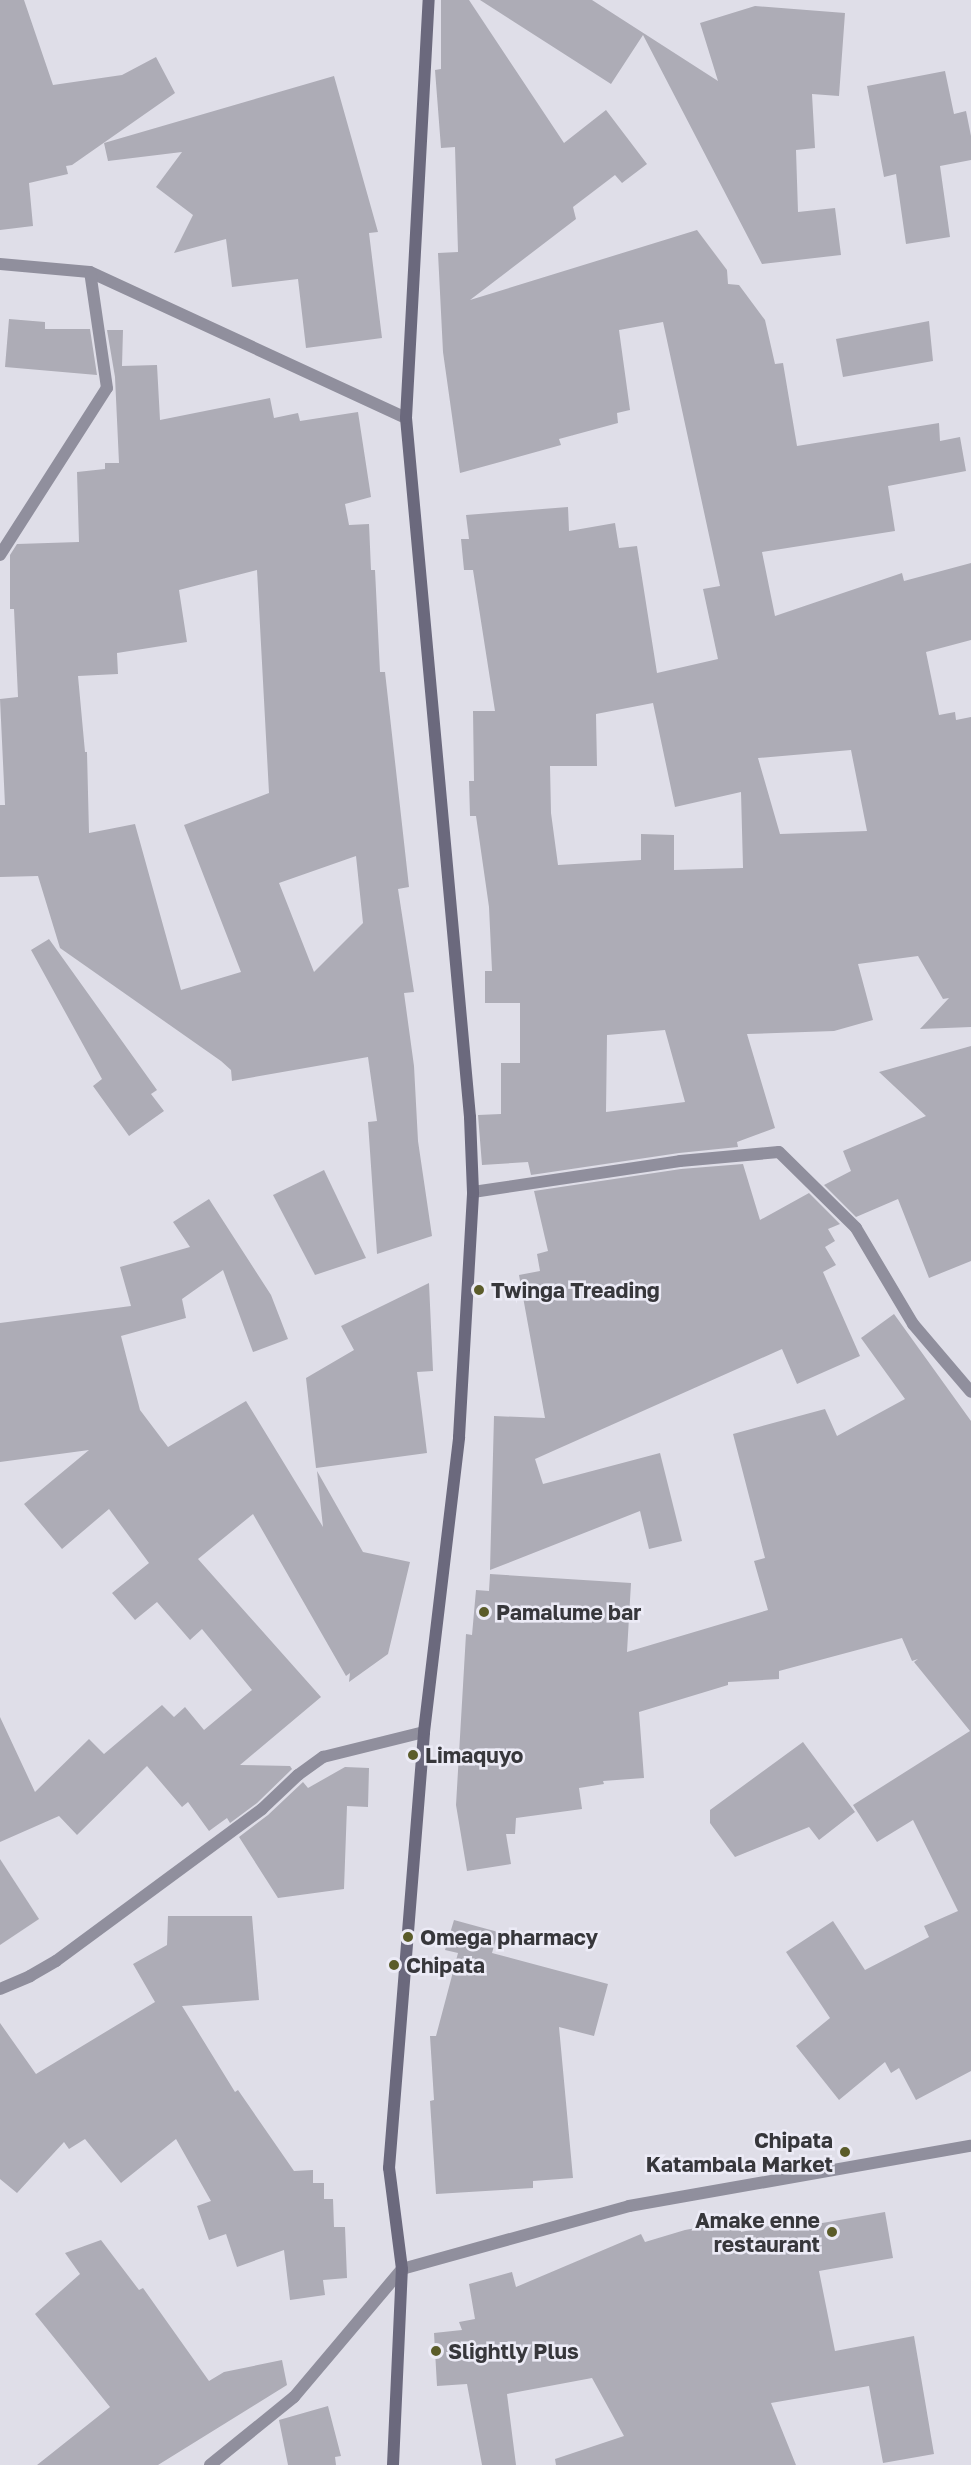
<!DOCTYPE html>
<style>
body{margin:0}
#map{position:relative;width:971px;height:2465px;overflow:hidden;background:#dfdee8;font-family:"Golos Text",sans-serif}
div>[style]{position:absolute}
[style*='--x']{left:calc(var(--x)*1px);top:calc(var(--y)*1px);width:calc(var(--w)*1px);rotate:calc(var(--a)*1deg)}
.building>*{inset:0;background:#adacb6}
.street>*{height:12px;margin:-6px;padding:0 6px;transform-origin:6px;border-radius:6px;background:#908f9d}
.secondary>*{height:12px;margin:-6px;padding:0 6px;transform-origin:6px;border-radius:6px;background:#6b697d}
.dots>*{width:16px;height:16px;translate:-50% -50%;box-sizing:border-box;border:3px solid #ecebf6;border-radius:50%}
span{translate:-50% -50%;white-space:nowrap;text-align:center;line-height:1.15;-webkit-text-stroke:5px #ecebf6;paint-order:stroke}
.poi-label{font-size:21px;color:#37373b;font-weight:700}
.left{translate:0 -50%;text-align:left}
.right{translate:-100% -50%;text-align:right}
</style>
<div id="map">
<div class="building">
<div style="clip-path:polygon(0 0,24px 0,53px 85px,122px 75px,156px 57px,175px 93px,72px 165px,66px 166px,68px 174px,29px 183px,33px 226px,0 230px)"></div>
<div style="clip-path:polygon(evenodd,441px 0,469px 0,564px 143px,606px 110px,647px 164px,622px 183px,615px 175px,573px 207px,576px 219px,470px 300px,697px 230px,727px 270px,728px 284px,739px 285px,765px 320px,775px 364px,783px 363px,797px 446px,939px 423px,940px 441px,960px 437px,966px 471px,888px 486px,895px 531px,762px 552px,775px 616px,902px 573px,904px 581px,971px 563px,971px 640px,926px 652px,939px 715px,955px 712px,956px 720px,971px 717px,971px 1027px,920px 1029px,949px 998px,943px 999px,918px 956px,858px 964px,873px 1020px,834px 1031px,747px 1034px,775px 1128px,737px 1142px,738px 1147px,679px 1153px,531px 1175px,528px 1162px,482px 1165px,478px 1115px,501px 1114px,501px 1063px,520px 1063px,520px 1003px,485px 1003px,485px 971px,492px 971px,489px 907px,476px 816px,470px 816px,469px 781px,474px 781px,473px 711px,495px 711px,473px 570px,464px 570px,461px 539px,469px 539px,466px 515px,568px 507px,569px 531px,615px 523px,619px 548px,637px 546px,657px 673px,718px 659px,703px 589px,720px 586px,663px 322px,619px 330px,630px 410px,617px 413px,618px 423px,559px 439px,561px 445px,460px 473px,443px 352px,438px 253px,458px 252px,455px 147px,441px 148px,435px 70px,441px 69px,441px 0,653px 703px,675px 807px,741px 792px,743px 868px,674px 870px,674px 835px,641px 834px,641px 860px,558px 865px,551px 813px,550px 766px,597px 766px,596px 714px,653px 703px,441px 0,851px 750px,867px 831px,780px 834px,758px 758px,851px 750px,441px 0,665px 1030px,685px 1102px,606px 1112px,607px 1035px,665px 1030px)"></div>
<div style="clip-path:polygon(480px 0,592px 0,718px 81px,700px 23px,755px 6px,845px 13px,839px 96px,812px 94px,815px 148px,796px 150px,798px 212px,835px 208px,841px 255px,762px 264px,643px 35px,611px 84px)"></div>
<div style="clip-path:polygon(945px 71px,954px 114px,966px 111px,971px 136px,971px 160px,940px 166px,950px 237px,906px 244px,896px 174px,884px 177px,867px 86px)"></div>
<div style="clip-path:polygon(334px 76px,378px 232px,369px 233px,382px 338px,306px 348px,298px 279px,232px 287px,226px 239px,174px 253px,193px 215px,156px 187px,182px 152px,108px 161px,104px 143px)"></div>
<div style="clip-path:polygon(9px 319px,45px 322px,45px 329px,90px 329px,97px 375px,5px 367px)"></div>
<div style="clip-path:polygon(929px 321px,933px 361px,843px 377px,836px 339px)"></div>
<div style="clip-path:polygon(evenodd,107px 330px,123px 330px,122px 366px,157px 365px,160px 420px,270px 398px,274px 418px,298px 413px,300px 421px,358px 412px,371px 497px,345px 504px,349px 525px,369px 524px,371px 570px,375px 570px,380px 672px,385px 672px,409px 887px,398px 889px,414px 992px,404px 993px,414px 1066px,418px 1141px,432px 1236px,377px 1254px,368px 1122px,377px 1121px,368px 1057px,232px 1081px,231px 1070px,221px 1061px,60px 948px,38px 876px,0 877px,0 805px,5px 805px,0 699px,18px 697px,14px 609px,10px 609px,10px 555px,17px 544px,79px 542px,77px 472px,105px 469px,105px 463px,119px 463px,115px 377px,107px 330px,257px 570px,269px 793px,184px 825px,241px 972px,181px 990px,135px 824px,89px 833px,87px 752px,85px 752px,78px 676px,118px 674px,117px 653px,187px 642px,179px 590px,257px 570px,107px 330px,356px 856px,363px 923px,314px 972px,279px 883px,356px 856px)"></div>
<div style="clip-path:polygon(49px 939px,157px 1090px,151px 1094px,164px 1111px,129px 1136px,93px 1086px,102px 1079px,31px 950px)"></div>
<div style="clip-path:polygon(971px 1046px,971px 1261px,929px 1278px,898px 1199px,856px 1217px,824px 1185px,851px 1171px,843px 1151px,926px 1116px,879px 1072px)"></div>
<div style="clip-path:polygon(743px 1164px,760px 1220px,809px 1193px,840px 1224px,828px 1229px,835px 1241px,825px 1247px,836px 1265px,823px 1272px,860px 1356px,797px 1384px,782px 1349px,535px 1459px,543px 1484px,660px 1453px,682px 1541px,649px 1549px,640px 1511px,490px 1570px,494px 1416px,545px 1418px,519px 1275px,540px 1271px,537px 1254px,548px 1251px,534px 1191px,681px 1169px)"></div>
<div style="clip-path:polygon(324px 1170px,366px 1258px,315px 1275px,273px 1195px)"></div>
<div style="clip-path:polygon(209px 1199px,271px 1295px,288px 1339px,253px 1352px,223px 1270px,182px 1299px,186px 1318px,121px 1336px,140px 1410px,168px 1447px,246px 1401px,323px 1527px,317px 1471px,363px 1552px,410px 1562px,388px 1654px,349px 1682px,350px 1673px,346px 1676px,253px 1514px,198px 1559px,321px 1697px,240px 1765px,290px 1766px,292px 1769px,257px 1803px,230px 1823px,227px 1818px,209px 1831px,188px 1802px,182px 1807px,147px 1766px,77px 1835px,59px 1816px,0 1842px,0 1717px,35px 1792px,89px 1739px,104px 1754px,162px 1705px,174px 1717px,185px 1707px,204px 1730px,252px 1690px,202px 1629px,190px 1640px,157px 1602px,135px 1620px,112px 1593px,149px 1563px,109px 1509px,62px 1549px,24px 1504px,89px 1450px,0 1462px,0 1323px,131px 1306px,120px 1267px,190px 1247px,173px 1222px)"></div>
<div style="clip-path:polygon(429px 1283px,433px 1371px,417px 1372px,427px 1453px,316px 1468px,306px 1378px,354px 1350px,341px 1326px)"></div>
<div style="clip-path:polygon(894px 1314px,971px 1421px,971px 2071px,916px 2100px,899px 2068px,891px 2073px,885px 2062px,839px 2100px,796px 2046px,830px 2018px,786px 1952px,833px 1921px,865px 1970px,929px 1937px,924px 1926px,958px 1911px,913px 1820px,877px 1842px,853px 1805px,970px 1731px,914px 1662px,918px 1659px,912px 1661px,902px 1638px,779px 1671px,779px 1679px,728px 1682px,728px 1685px,639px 1712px,644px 1778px,603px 1781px,604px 1784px,579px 1788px,582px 1809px,516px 1818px,515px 1834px,506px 1834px,511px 1864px,467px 1871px,456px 1805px,466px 1634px,472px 1635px,476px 1590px,489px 1591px,490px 1574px,631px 1583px,627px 1652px,768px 1610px,754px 1561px,765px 1558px,733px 1434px,825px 1409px,837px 1436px,905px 1399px,861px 1338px)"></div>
<div style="clip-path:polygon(803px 1742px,855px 1812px,819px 1840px,809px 1827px,735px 1857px,710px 1823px,710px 1810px)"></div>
<div style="clip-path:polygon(345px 1767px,369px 1768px,368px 1807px,347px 1806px,344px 1889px,278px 1898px,239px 1837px,268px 1815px,303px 1782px,308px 1788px)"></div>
<div style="clip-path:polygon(0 1859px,39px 1919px,0 1945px)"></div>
<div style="clip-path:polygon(168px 1916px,252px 1916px,259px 2000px,182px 2006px,235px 2092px,238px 2090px,294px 2171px,313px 2170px,313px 2183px,324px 2183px,324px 2199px,333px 2199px,334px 2227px,345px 2227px,347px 2278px,323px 2280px,325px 2295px,290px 2300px,284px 2250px,237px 2267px,226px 2234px,209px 2240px,197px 2206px,211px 2201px,176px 2139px,121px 2183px,85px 2139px,69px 2149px,64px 2142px,17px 2193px,0 2179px,0 2023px,36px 2074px,155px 2002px,133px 1964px,167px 1945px)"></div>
<div style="clip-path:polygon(454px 1920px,498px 1932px,492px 1953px,608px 1984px,594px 2036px,559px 2027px,573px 2178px,533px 2181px,533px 2188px,436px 2194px,430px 2101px,434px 2100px,430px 2036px,436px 2036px,458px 1953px,445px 1950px)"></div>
<div style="clip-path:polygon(885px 2212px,893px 2258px,819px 2271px,835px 2351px,914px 2336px,934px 2454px,883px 2463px,869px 2386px,771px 2403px,796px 2465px,556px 2465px,555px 2459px,624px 2436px,592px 2378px,507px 2394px,516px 2465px,482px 2465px,467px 2384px,437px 2386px,434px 2333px,462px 2330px,459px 2322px,475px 2319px,469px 2284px,512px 2272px,516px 2287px,641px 2234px,645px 2242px,685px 2230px,739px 2220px,741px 2232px,792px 2221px,794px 2228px)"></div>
<div style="clip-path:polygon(101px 2240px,139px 2290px,143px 2288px,209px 2381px,224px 2372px,282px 2360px,287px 2385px,158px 2465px,37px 2465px,110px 2407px,35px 2314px,80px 2274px,65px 2253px)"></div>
<div style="clip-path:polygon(328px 2406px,341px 2456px,335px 2457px,336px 2465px,288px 2465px,279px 2420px)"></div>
</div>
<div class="street">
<div style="--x:0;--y:264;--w:90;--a:5.1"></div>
<div style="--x:90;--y:272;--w:348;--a:24.8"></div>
<div style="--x:0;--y:555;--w:198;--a:-57.4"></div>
<div style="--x:107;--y:388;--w:117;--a:-98.3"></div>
<div style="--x:473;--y:1192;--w:209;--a:-8.5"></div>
<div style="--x:680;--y:1161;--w:99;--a:-5.2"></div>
<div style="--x:779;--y:1152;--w:108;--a:44.6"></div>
<div style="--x:856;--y:1228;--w:112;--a:59.3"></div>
<div style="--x:913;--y:1324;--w:89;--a:49.5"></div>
<div style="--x:0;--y:1989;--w:33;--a:-23"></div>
<div style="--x:30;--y:1976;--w:30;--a:-30"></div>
<div style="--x:56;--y:1961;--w:256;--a:-36.4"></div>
<div style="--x:262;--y:1809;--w:50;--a:-43.4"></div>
<div style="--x:298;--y:1775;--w:31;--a:-36"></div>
<div style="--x:323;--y:1757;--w:104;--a:-13.9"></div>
<div style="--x:210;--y:2465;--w:108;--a:-39"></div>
<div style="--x:294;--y:2397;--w:167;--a:-49.8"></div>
<div style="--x:402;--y:2269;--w:236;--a:-15.5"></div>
<div style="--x:629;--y:2206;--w:347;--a:-10"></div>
</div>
<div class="secondary">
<div style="--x:393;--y:2465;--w:196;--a:-87.4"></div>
<div style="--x:402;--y:2269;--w:102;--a:-97.3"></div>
<div style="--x:389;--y:2168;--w:437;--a:-85.4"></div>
<div style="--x:424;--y:1732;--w:297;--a:-83.2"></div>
<div style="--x:459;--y:1437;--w:245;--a:-86.7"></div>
<div style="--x:473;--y:1192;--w:75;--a:-92.3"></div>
<div style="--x:470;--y:1117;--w:702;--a:-95.23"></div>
<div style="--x:406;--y:418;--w:419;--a:-86.9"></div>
</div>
<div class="dots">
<div style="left:479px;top:1290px;background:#5b5c2a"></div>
<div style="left:484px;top:1612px;background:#5b5c2a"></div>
<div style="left:413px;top:1755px;background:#5b5c2a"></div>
<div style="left:408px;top:1937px;background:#5b5c2a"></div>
<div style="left:394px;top:1965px;background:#5b5c2a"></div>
<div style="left:845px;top:2152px;background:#5b5c2a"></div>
<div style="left:832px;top:2232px;background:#5b5c2a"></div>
<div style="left:436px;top:2351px;background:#5b5c2a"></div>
</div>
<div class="poi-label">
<span class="left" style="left:491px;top:1290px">Twinga Treading</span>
<span class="left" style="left:496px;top:1612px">Pamalume bar</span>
<span class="left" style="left:425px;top:1755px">Limaquyo</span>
<span class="left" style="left:420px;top:1937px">Omega pharmacy</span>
<span class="left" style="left:406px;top:1965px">Chipata</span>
<span class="right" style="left:833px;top:2152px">Chipata<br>Katambala Market</span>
<span class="right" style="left:820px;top:2232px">Amake enne<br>restaurant</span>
<span class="left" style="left:448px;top:2351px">Slightly Plus</span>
</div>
</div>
